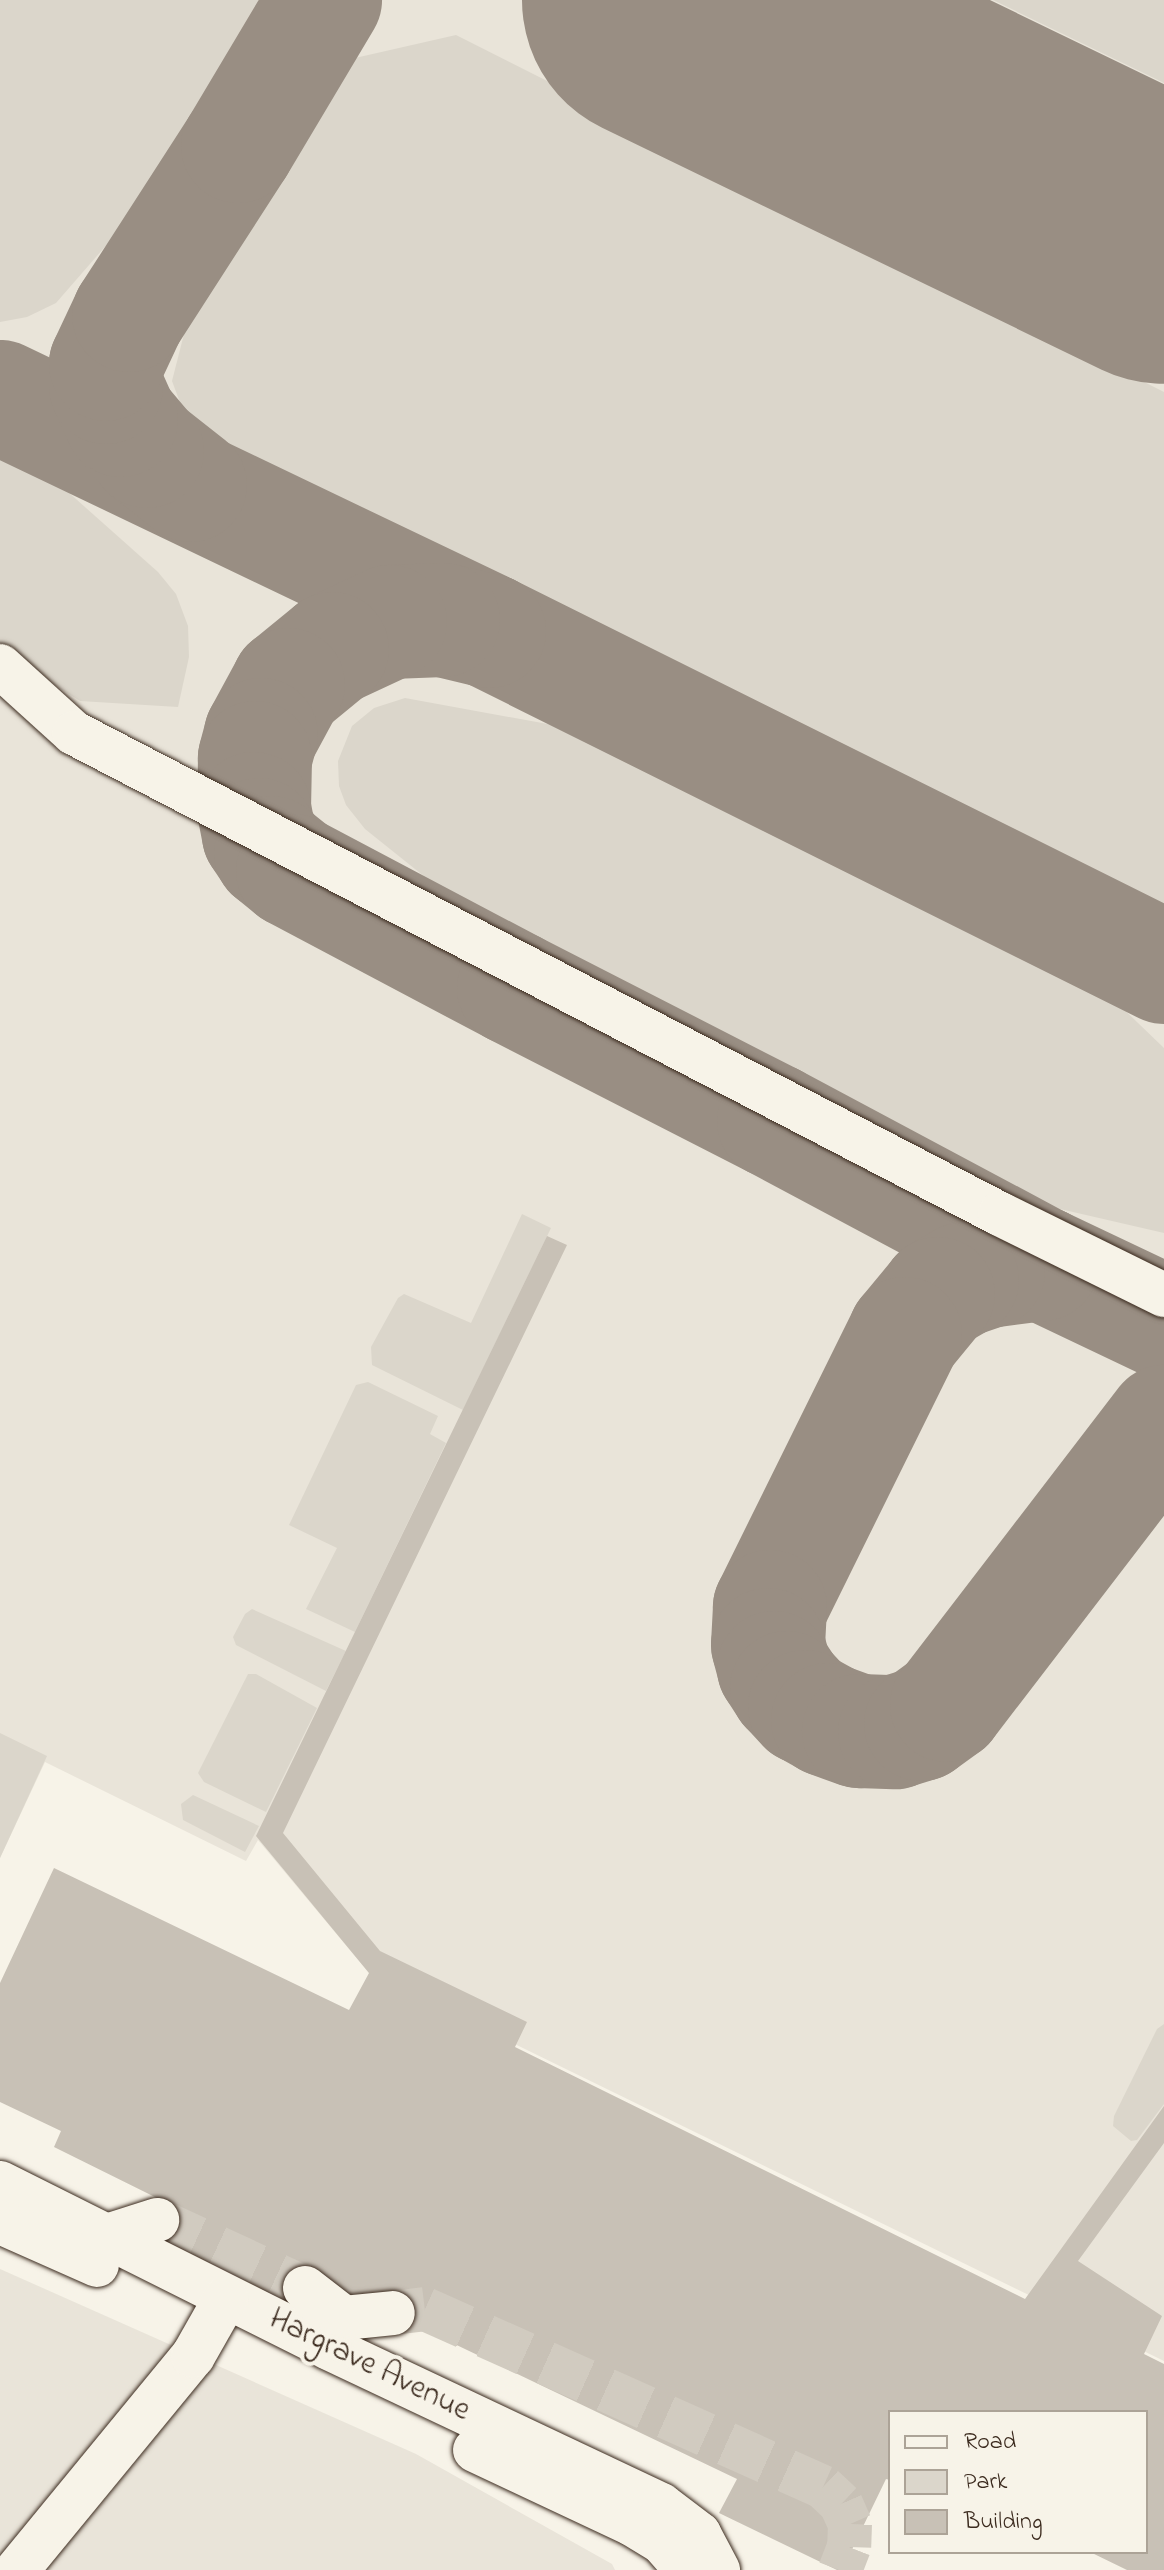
<!DOCTYPE html>
<style>
body{margin:0}
#map{position:relative;width:1164px;height:2570px;overflow:hidden;background:#f7f3e8;font-family:"Indie Flower",sans-serif}
div>[style]{position:absolute}
[style*='--x']{left:calc(var(--x)*1px);top:calc(var(--y)*1px);width:calc(var(--w)*1px);rotate:calc(var(--a)*1deg)}
.built>*{inset:0;background:#e9e4d9}
.green>*{inset:0;background:#dbd6cb}
.taxiway>*{height:114px;margin:-57px;padding:0 57px;transform-origin:57px;border-radius:57px;background:#998e83}
.runway>*{height:284px;margin:-142px;padding:0 142px;transform-origin:142px;border-radius:142px;background:#998e83}
.building>*{inset:0;background:#c8c1b6}
.minor-tunnel>*{height:44px;margin-top:-22px;transform-origin:0;background:repeating-linear-gradient(90deg,#d1cbc0 0 44px,transparent 0 66px)}
.roads{filter:drop-shadow(0 0 2px #3b2a1e) drop-shadow(0 0 2px #3b2a1e)}
.minor>*{height:44px;margin:-22px;padding:0 22px;transform-origin:22px;border-radius:22px;background:#f7f3e8}
span{translate:-50% -50%;white-space:nowrap;text-align:center;line-height:1.15;-webkit-text-stroke:8px #f7f3e8;paint-order:stroke}
.street-label{font-size:32px;color:#3b2a1e}
.legend{position:absolute;left:888px;top:2410px;width:260px;height:144px;box-sizing:border-box;background:#f7f3e8;border:2px solid #aca397;margin:0;padding:10px 14px;list-style:none;font-size:24px;color:#3b2a1e}
.legend li{display:flex;align-items:center;gap:16px;height:40px}
.legend b{width:40px;border:2px solid #aca397}
</style>
<div id="map">
<div class="built">
<div style="clip-path:polygon(0 0,1164px 0,1164px 2361px,369px 1973px,258px 1840px,246px 1861px,45px 1762px,0 1858px)"></div>
<div style="clip-path:polygon(0 2269px,416px 2454px,612px 2564px,615px 2570px,0 2570px)"></div>
</div>
<div class="green">
<div style="clip-path:polygon(0 0,258px 0,260px 12px,247px 50px,116px 234px,56px 303px,27px 317px,0 322px)"></div>
<div style="clip-path:polygon(993px 0,1164px 0,1164px 83px,1156px 79px)"></div>
<div style="clip-path:polygon(456px 35px,1164px 392px,1164px 930px,247px 488px,193px 437px,172px 381px,184px 334px,311px 108px,332px 77px,355px 58px)"></div>
<div style="clip-path:polygon(0 450px,58px 483px,158px 572px,176px 594px,188px 626px,189px 657px,178px 707px,80px 701px,0 650px)"></div>
<div style="clip-path:polygon(405px 698px,575px 729px,598px 737px,1111px 997px,1164px 1048px,1164px 1233px,1047px 1206px,663px 1004px,460px 905px,365px 829px,346px 805px,339px 786px,338px 761px,352px 726px,374px 708px)"></div>
<div style="clip-path:polygon(522px 1214px,551px 1228px,463px 1410px,372px 1365px,371px 1347px,398px 1298px,404px 1294px,471px 1323px)"></div>
<div style="clip-path:polygon(368px 1382px,438px 1416px,430px 1434px,446px 1443px,355px 1632px,306px 1609px,337px 1548px,289px 1525px,356px 1385px)"></div>
<div style="clip-path:polygon(252px 1609px,346px 1651px,326px 1691px,236px 1645px,233px 1637px,245px 1614px)"></div>
<div style="clip-path:polygon(248px 1674px,256px 1674px,317px 1708px,266px 1812px,204px 1782px,198px 1773px)"></div>
<div style="clip-path:polygon(0 1733px,47px 1756px,0 1858px)"></div>
<div style="clip-path:polygon(193px 1795px,259px 1826px,245px 1852px,183px 1820px,181px 1804px)"></div>
<div style="clip-path:polygon(1164px 2024px,1164px 2104px,1137px 2140px,1131px 2141px,1113px 2126px,1114px 2116px,1157px 2029px)"></div>
</div>
<div class="taxiway">
<div style="--x:0;--y:397;--w:542;--a:25.57"></div>
<div style="--x:489;--y:631;--w:754;--a:26.46"></div>
<div style="--x:190;--y:485;--w:55;--a:-141.7"></div>
<div style="--x:147;--y:451;--w:40;--a:-130"></div>
<div style="--x:121;--y:420;--w:36;--a:-114"></div>
<div style="--x:106;--y:387;--w:23;--a:-90"></div>
<div style="--x:106;--y:364;--w:54;--a:-64.9"></div>
<div style="--x:129;--y:315;--w:201;--a:-57.2"></div>
<div style="--x:238;--y:146;--w:170;--a:-59.2"></div>
<div style="--x:489;--y:631;--w:47;--a:-166.6"></div>
<div style="--x:443;--y:620;--w:53;--a:177.8"></div>
<div style="--x:390;--y:622;--w:64;--a:155"></div>
<div style="--x:332;--y:649;--w:57;--a:140.7"></div>
<div style="--x:288;--y:685;--w:57;--a:118.4"></div>
<div style="--x:261;--y:735;--w:24;--a:105"></div>
<div style="--x:255;--y:758;--w:51;--a:91.1"></div>
<div style="--x:254;--y:809;--w:26;--a:79"></div>
<div style="--x:259;--y:835;--w:22;--a:56"></div>
<div style="--x:271;--y:853;--w:28;--a:39"></div>
<div style="--x:293;--y:871;--w:250;--a:27.9"></div>
<div style="--x:514;--y:988;--w:292;--a:27.1"></div>
<div style="--x:774;--y:1121;--w:304;--a:28.1"></div>
<div style="--x:1042;--y:1264;--w:135;--a:25.4"></div>
<div style="--x:1042;--y:1264;--w:54;--a:172.6"></div>
<div style="--x:988;--y:1271;--w:28;--a:161"></div>
<div style="--x:962;--y:1280;--w:28;--a:150"></div>
<div style="--x:938;--y:1294;--w:52;--a:129.5"></div>
<div style="--x:905;--y:1334;--w:305;--a:116.3"></div>
<div style="--x:770;--y:1607;--w:38;--a:93"></div>
<div style="--x:768;--y:1645;--w:24;--a:75"></div>
<div style="--x:774;--y:1668;--w:24;--a:57"></div>
<div style="--x:787;--y:1688;--w:26;--a:47"></div>
<div style="--x:805;--y:1707;--w:26;--a:29"></div>
<div style="--x:828;--y:1720;--w:33;--a:20"></div>
<div style="--x:859;--y:1731;--w:36;--a:2"></div>
<div style="--x:895;--y:1732;--w:27;--a:-17"></div>
<div style="--x:921;--y:1724;--w:32;--a:-36"></div>
<div style="--x:947;--y:1705;--w:357;--a:-52.5"></div>
</div>
<div class="runway">
<div style="--x:664;--y:0;--w:555;--a:25.83"></div>
</div>
<div class="building">
<div style="clip-path:polygon(547px 1236px,567px 1245px,283px 1833px,380px 1951px,527px 2022px,515px 2047px,1025px 2299px,1164px 2106px,1164px 2143px,1078px 2261px,1162px 2316px,1144px 2354px,1164px 2364px,1164px 2570px,1127px 2570px,1090px 2552px,1146px 2552px,1146px 2412px,890px 2412px,890px 2480px,886px 2479px,842px 2570px,837px 2570px,719px 2513px,737px 2479px,312px 2276px,295px 2309px,151px 2238px,165px 2202px,54px 2147px,61px 2131px,0 2102px,0 1983px,54px 1868px,349px 2010px,369px 1973px,256px 1836px)"></div>
</div>
<div class="minor-tunnel">
<div style="--x:157;--y:2220;--w:163;--a:24.7"></div>
<div style="--x:393;--y:2313;--w:32;--a:-7"></div>
<div style="--x:425;--y:2309;--w:436;--a:24.1"></div>
<div style="--x:823;--y:2487;--w:25;--a:43"></div>
<div style="--x:841;--y:2504;--w:22;--a:66"></div>
<div style="--x:850;--y:2524;--w:23;--a:92"></div>
<div style="--x:849;--y:2547;--w:25;--a:111"></div>
</div>
<div class="roads">
<div class="minor">
<div style="--x:0;--y:666;--w:100;--a:42.2"></div>
<div style="--x:74;--y:733;--w:1043;--a:27.45"></div>
<div style="--x:1000;--y:1214;--w:183;--a:26.3"></div>
<div style="--x:0;--y:2183;--w:368;--a:26.6"></div>
<div style="--x:329;--y:2348;--w:367;--a:25.3"></div>
<div style="--x:661;--y:2505;--w:48;--a:37.3"></div>
<div style="--x:699;--y:2534;--w:41;--a:62.2"></div>
<div style="--x:0;--y:2222;--w:106;--a:23.9"></div>
<div style="--x:104;--y:2237;--w:56;--a:-17.8"></div>
<div style="--x:305;--y:2288;--w:49;--a:37.6"></div>
<div style="--x:344;--y:2318;--w:49;--a:-5.8"></div>
<div style="--x:475;--y:2450;--w:174;--a:25.2"></div>
<div style="--x:632;--y:2524;--w:35;--a:31"></div>
<div style="--x:662;--y:2542;--w:37;--a:49"></div>
<div style="--x:17;--y:2570;--w:277;--a:-50.6"></div>
<div style="--x:193;--y:2356;--w:67;--a:-60.4"></div>
</div>
</div>
<div class="street-label">
<span style="left:369px;top:2366px;rotate:26deg">Hargrave Avenue</span>
</div>
<ul class="legend">
<li><b style="height:10px;background:#f7f3e8"></b>Road</li>
<li><b style="height:22px;background:#dbd6cb"></b>Park</li>
<li><b style="height:22px;background:#c8c1b6"></b>Building</li>
</ul>
</div>
